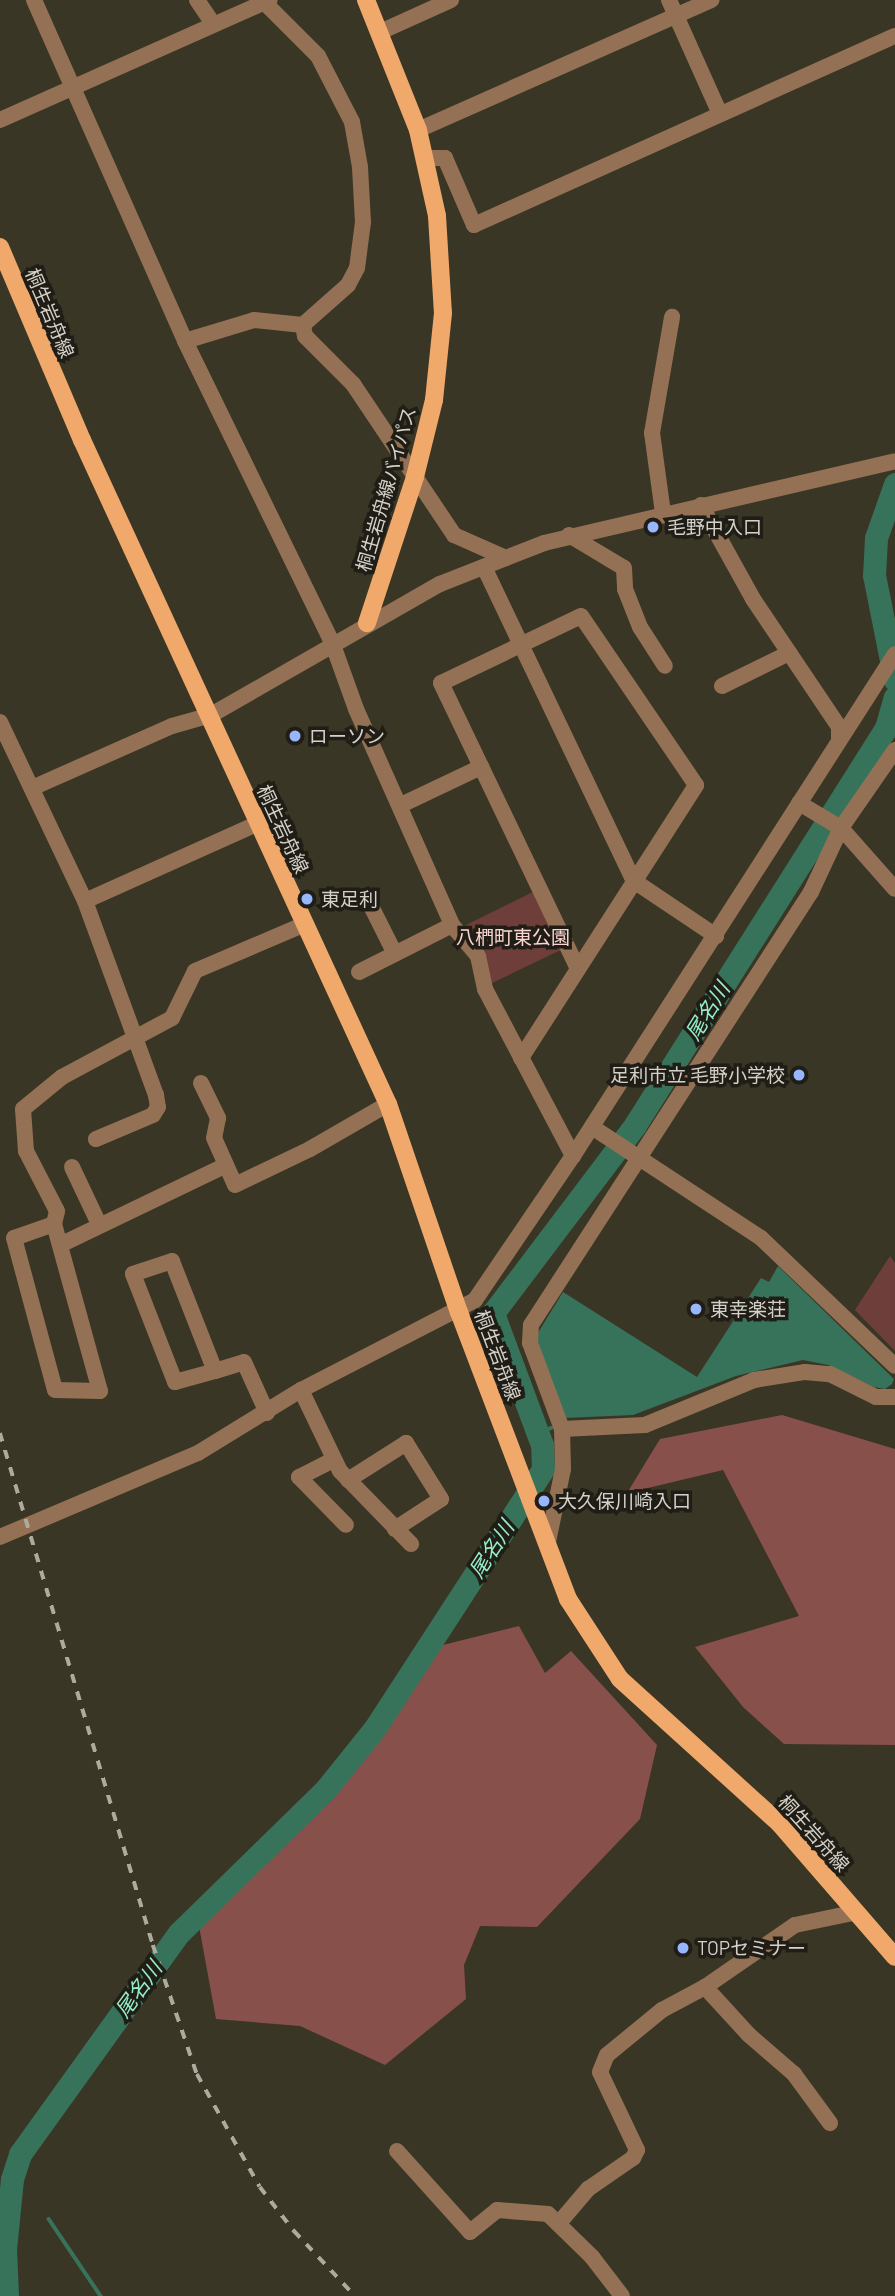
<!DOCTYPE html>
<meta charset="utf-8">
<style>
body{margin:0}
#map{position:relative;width:895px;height:2296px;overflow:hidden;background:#3a3625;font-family:Barlow,"Noto Sans JP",sans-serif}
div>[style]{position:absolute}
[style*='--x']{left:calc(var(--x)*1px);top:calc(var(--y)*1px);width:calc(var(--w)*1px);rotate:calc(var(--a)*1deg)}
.green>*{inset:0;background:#6e3f3a}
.forest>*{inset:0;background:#88504a}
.water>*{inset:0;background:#37735a}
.stream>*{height:3.5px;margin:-1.75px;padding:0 1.75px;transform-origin:1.75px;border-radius:1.75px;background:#37735a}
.river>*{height:23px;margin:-11.5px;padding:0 11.5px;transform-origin:11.5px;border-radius:11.5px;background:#37735a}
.minor>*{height:16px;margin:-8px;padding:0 8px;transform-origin:8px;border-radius:8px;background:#947154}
.major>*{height:18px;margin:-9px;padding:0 9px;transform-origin:9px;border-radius:9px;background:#f0a96b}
.rail>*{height:3.5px;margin-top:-1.75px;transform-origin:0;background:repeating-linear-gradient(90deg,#adaa9e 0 9px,transparent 0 18px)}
.dots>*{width:19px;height:19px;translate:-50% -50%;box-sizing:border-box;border:4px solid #1f1d16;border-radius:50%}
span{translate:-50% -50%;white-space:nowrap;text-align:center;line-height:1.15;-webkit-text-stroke:7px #1f1d16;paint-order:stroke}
.street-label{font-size:19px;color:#d4d2c8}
.poi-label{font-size:19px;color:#d4d2c8}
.left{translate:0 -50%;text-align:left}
.right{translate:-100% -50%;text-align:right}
.park-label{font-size:19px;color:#fbd6d1}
.water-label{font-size:21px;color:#94efc6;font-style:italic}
</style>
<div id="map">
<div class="green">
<div style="clip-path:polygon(535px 891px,563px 949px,490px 984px,462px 927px)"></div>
<div style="clip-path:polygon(890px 1256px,895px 1263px,895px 1351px,855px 1310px)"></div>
</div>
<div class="forest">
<div style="clip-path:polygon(782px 1415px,895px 1449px,895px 1745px,784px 1744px,743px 1707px,695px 1647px,799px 1616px,723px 1470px,627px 1493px,660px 1439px)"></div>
<div style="clip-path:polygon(519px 1626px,545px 1673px,571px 1651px,657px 1745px,640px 1819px,537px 1927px,480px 1926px,464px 1965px,466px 1999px,385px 2065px,300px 2026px,216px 2019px,199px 1926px,351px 1768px,435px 1647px)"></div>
</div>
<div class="water">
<div style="clip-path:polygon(778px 1266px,894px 1379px,892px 1384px,885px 1389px,874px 1387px,828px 1365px,803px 1360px,736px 1376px,633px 1415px,564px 1418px,536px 1336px,563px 1292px,697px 1377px,761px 1278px,769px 1282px)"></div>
</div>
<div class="stream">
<div style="--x:538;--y:1433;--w:14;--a:-21"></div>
<div style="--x:49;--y:2219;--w:93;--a:56"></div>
<div style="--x:0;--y:2248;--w:5;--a:11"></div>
</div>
<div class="river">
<div style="--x:895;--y:484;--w:57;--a:109.4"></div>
<div style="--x:876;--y:538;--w:37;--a:93"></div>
<div style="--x:874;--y:575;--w:107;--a:78.7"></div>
<div style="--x:7;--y:2296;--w:47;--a:-92.4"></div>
<div style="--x:5;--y:2249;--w:70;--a:-84.3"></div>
<div style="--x:12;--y:2179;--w:26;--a:-72"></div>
<div style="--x:20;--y:2154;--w:272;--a:-54.3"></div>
<div style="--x:179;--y:1933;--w:206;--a:-44.4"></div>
<div style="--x:326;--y:1789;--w:78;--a:-51.2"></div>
<div style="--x:375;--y:1728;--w:309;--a:-57"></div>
<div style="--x:543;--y:1469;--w:24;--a:-92"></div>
<div style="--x:542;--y:1445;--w:141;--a:-110.4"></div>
<div style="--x:493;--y:1313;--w:236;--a:-52.9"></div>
<div style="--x:635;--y:1125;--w:470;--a:-57.7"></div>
<div style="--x:886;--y:728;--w:32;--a:-74"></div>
</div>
<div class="minor">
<div style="--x:34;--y:0;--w:373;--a:66.1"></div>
<div style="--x:185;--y:341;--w:338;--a:64"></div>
<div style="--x:333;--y:645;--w:68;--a:70.2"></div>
<div style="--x:356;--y:709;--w:236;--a:66"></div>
<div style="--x:452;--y:925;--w:40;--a:50"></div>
<div style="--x:478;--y:956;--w:34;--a:78"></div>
<div style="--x:485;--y:989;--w:189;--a:62.2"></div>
<div style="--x:197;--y:0;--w:29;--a:56"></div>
<div style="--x:669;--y:0;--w:125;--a:65.9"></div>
<div style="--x:264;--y:2;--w:76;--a:45"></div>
<div style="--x:318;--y:56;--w:74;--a:62.7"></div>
<div style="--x:352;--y:122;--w:46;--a:79.9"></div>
<div style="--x:360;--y:167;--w:55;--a:86.9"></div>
<div style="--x:363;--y:222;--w:46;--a:97.4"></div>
<div style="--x:357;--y:268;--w:19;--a:118"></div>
<div style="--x:348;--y:285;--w:60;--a:138.4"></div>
<div style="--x:380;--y:32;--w:78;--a:-24.3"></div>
<div style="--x:0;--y:120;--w:295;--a:-24"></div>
<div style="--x:418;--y:130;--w:321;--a:-23.9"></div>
<div style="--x:425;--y:158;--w:20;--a:0"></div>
<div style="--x:445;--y:158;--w:73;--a:66.6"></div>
<div style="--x:474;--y:225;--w:461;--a:-24.2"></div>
<div style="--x:303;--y:325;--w:11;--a:80"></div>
<div style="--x:305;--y:336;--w:68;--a:45"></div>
<div style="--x:353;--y:384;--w:182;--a:56.2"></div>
<div style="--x:454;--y:535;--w:57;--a:23.9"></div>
<div style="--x:185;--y:341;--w:72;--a:-16.9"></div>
<div style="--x:254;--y:320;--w:49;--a:5.8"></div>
<div style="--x:701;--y:505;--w:107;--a:61"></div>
<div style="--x:753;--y:599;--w:154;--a:56.1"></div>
<div style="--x:839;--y:727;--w:12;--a:90"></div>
<div style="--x:663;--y:513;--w:81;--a:-97.8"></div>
<div style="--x:652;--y:433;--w:118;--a:-80.2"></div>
<div style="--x:569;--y:535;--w:64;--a:31"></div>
<div style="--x:624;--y:568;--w:21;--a:87"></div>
<div style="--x:625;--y:589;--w:41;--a:68.5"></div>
<div style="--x:640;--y:627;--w:46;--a:57.3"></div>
<div style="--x:484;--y:567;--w:348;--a:64.5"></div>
<div style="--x:634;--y:881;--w:99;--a:33.9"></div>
<div style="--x:722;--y:686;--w:75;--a:-26.2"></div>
<div style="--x:0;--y:722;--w:198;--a:64.6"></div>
<div style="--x:85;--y:901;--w:207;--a:69.9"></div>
<div style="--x:156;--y:1095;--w:12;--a:81"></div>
<div style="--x:158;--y:1107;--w:9;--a:122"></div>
<div style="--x:153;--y:1115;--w:62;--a:157.2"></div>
<div style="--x:32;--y:788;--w:153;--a:-23.9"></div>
<div style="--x:172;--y:726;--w:41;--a:-15.8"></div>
<div style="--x:211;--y:715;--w:264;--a:-29.8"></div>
<div style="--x:440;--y:584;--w:112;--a:-21.5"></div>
<div style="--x:544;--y:543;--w:360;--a:-13.1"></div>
<div style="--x:799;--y:803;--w:49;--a:30.8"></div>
<div style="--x:841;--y:828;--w:81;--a:48.5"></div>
<div style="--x:401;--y:805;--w:89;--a:-25.4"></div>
<div style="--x:85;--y:901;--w:188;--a:-24.2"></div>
<div style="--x:369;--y:902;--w:58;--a:63.4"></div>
<div style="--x:359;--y:972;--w:104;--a:-26.8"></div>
<div style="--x:521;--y:1058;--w:324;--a:-57.3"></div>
<div style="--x:696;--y:785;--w:204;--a:-124.2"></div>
<div style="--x:581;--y:616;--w:155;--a:154.4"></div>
<div style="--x:441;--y:683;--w:317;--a:64.4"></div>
<div style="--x:201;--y:1083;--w:39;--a:64"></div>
<div style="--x:218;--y:1118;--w:20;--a:101"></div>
<div style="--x:214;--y:1138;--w:51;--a:65.9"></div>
<div style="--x:235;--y:1185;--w:83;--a:-25.6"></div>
<div style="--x:310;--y:1149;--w:90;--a:-30"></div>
<div style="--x:592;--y:1127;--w:202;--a:33.3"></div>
<div style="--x:761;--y:1238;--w:185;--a:43.7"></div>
<div style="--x:72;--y:1167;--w:61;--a:64.7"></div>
<div style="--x:54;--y:1224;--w:42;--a:160.7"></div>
<div style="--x:14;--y:1238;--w:157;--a:74.9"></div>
<div style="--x:55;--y:1390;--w:45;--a:1.3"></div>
<div style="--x:100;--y:1391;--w:173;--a:-105.4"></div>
<div style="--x:54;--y:1224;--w:13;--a:-77"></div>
<div style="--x:57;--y:1211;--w:68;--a:-117.3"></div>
<div style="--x:26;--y:1151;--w:42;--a:-94.1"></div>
<div style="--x:23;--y:1109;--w:50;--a:-39.4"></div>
<div style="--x:62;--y:1077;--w:125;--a:-28.2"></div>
<div style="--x:172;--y:1018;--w:52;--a:-63.9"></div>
<div style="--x:195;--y:971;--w:120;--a:-23.1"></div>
<div style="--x:60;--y:1245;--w:184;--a:-25.7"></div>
<div style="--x:215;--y:1371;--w:118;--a:-111.4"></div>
<div style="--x:172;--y:1261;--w:41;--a:161.6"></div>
<div style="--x:133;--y:1274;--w:116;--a:68.7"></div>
<div style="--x:175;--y:1382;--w:41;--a:-15.4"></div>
<div style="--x:215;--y:1371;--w:30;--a:-17"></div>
<div style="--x:244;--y:1362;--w:56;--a:65.7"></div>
<div style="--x:301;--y:1390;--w:90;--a:64.3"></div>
<div style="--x:340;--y:1471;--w:102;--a:45.8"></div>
<div style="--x:562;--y:1429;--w:83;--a:-2.8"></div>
<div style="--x:645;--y:1425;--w:118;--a:-22.4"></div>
<div style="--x:754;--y:1380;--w:52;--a:-8.9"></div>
<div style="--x:805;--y:1372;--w:25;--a:5"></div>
<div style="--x:830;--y:1374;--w:51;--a:26.6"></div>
<div style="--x:876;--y:1397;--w:19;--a:0"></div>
<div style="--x:333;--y:1460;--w:38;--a:153"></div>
<div style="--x:299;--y:1477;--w:67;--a:45.6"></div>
<div style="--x:348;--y:1480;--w:69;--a:-32.5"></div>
<div style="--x:406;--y:1443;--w:66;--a:58"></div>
<div style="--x:441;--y:1499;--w:55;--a:146.9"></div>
<div style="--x:0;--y:1537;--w:215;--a:-23"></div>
<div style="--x:198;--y:1453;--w:121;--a:-31.5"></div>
<div style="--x:301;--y:1390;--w:196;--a:-27.3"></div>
<div style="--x:475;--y:1300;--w:174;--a:-55.8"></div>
<div style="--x:573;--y:1156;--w:596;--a:-57.32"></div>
<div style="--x:548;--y:1542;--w:75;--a:-78.4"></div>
<div style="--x:563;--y:1469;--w:40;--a:-91.4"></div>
<div style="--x:562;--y:1429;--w:92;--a:-110.4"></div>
<div style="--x:530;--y:1343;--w:18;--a:-87"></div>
<div style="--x:531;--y:1325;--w:516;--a:-57.11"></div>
<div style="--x:811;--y:892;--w:71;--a:-64.9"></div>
<div style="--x:841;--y:828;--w:95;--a:-55.3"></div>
<div style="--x:705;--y:1987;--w:65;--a:47.5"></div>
<div style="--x:749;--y:2035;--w:60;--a:40.9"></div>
<div style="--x:794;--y:2074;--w:61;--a:53.7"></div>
<div style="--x:397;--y:2151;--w:109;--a:48"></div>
<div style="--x:470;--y:2232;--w:35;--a:-39"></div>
<div style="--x:497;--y:2210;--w:51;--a:4.5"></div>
<div style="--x:548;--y:2214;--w:62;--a:44.3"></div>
<div style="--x:592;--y:2257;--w:49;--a:52.4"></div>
<div style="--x:559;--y:2223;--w:45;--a:-49.5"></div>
<div style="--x:588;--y:2189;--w:55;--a:-34.6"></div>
<div style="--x:633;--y:2158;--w:9;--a:-63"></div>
<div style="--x:637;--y:2150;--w:86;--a:-115.4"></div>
<div style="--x:600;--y:2072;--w:18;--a:-68"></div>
<div style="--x:607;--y:2055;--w:71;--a:-39.3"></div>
<div style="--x:662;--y:2010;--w:49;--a:-28.1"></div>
<div style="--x:705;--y:1987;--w:109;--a:-34.6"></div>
<div style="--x:795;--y:1925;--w:63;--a:-11.8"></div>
</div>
<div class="major">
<div style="--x:366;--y:0;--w:140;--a:68.2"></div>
<div style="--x:418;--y:130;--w:88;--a:77.5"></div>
<div style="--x:437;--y:216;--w:97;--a:86.5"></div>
<div style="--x:443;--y:313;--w:87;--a:95.9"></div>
<div style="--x:434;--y:400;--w:79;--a:103.9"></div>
<div style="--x:415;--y:477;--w:154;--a:108.2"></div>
<div style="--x:0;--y:247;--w:210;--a:67"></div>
<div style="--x:82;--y:440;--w:731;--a:65.26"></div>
<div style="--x:388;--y:1104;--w:220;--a:71.2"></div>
<div style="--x:459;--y:1312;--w:307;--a:69.2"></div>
<div style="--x:568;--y:1599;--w:95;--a:57"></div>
<div style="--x:620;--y:1679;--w:215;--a:42.2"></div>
<div style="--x:779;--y:1823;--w:177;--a:49.1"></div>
</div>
<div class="rail">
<div style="--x:0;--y:1433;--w:534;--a:73.36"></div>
<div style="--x:153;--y:1945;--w:136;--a:71.2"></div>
<div style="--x:197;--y:2074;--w:129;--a:60.9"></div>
<div style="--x:260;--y:2187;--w:56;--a:52.3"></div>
<div style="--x:294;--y:2231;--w:89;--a:46.8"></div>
</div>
<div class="dots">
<div style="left:653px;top:527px;background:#98b6fd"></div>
<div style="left:295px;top:736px;background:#98b6fd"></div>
<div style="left:307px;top:899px;background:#98b6fd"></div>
<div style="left:799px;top:1075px;background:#98b6fd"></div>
<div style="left:696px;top:1309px;background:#98b6fd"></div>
<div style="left:544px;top:1501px;background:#98b6fd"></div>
<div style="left:683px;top:1948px;background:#98b6fd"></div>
</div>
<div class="street-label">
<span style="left:50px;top:313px;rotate:67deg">桐生岩舟線</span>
<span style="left:386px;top:489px;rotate:-74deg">桐生岩舟線バイパス</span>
<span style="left:283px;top:829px;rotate:65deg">桐生岩舟線</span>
<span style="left:498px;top:1355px;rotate:69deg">桐生岩舟線</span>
<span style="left:814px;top:1833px;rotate:48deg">桐生岩舟線</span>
</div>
<div class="poi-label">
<span class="left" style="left:667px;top:527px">毛野中入口</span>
<span class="left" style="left:309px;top:736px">ローソン</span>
<span class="left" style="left:321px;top:899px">東足利</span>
<span class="right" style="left:785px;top:1075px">足利市立 毛野小学校</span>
<span class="left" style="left:710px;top:1309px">東幸楽荘</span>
<span class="left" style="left:558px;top:1501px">大久保川崎入口</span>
<span class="left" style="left:697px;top:1948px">TOPセミナー</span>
</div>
<div class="park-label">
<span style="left:513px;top:937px">八椚町東公園</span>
</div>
<div class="water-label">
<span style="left:707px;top:1011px;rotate:-58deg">尾名川</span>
<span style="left:491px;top:1549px;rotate:-57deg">尾名川</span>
<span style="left:138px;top:1989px;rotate:-54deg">尾名川</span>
</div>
</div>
